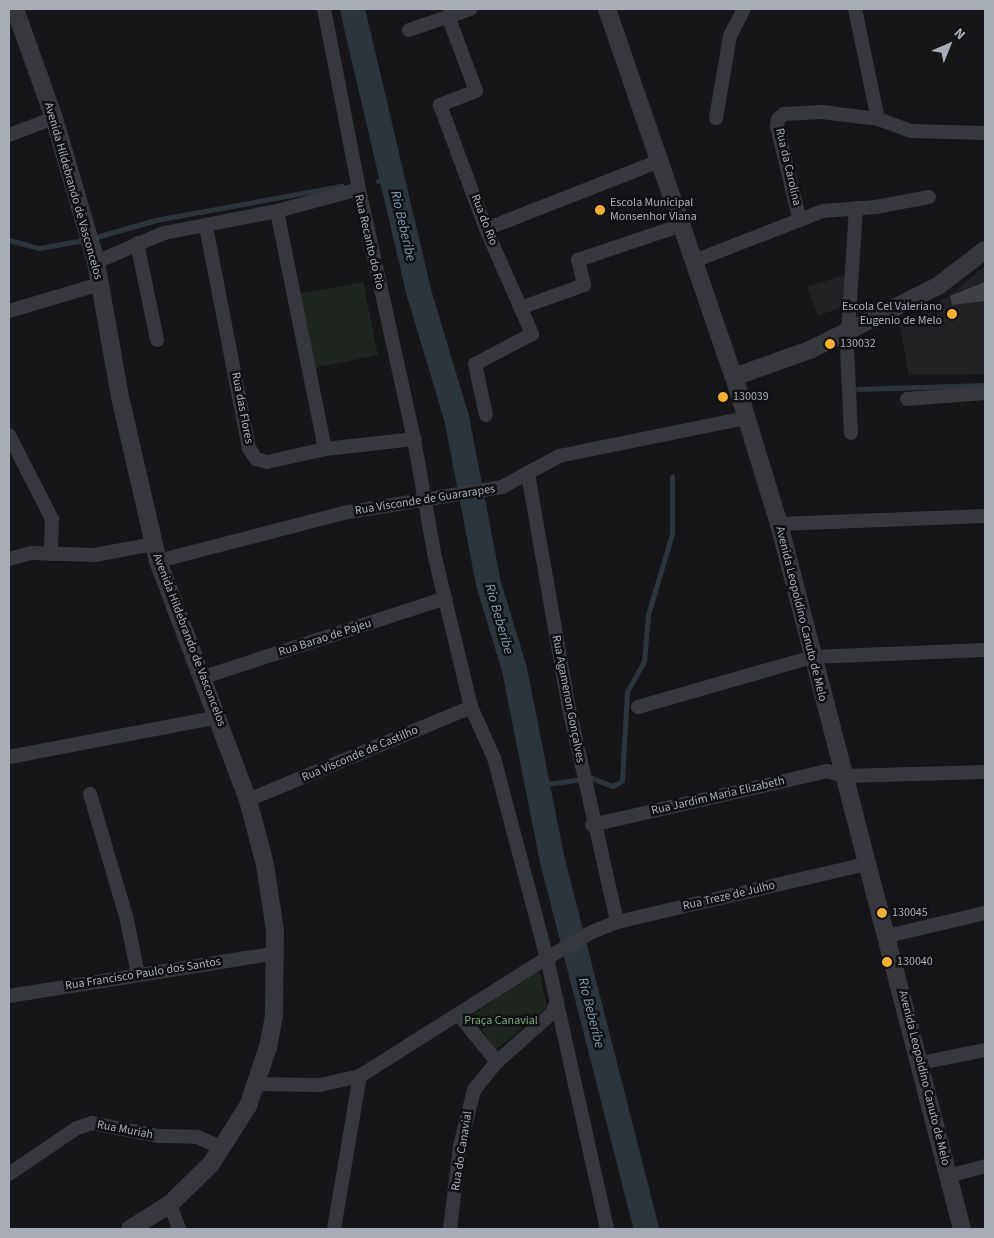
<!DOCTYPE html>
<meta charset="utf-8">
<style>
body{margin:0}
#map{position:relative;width:994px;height:1238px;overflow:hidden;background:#161618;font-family:"Source Sans 3",sans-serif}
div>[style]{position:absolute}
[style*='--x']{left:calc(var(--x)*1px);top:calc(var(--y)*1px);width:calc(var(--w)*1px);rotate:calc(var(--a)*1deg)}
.built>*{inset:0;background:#222225}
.green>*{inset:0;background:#1e261f}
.stream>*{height:4.5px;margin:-2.25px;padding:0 2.25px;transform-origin:2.25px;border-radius:2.25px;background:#2c353c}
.river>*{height:25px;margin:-12.5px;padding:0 12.5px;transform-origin:12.5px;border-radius:12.5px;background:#2c353c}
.building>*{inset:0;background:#404145}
.minor>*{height:14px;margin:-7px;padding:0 7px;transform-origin:7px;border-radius:7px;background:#37383d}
.tertiary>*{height:18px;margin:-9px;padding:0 9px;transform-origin:9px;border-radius:9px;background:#37383d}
.dots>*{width:14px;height:14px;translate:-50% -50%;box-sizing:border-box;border:2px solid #111113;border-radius:50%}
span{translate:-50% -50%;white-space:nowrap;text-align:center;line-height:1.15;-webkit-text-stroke:5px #111113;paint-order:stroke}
.street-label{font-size:12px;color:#a8adb8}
.poi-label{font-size:12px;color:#a8adb8}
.left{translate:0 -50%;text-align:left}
.right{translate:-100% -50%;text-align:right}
.park-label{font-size:12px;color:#7fa381}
.water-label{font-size:14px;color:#7f9bb3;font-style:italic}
.frame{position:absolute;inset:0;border:10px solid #a8adb8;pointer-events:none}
.north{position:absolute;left:924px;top:20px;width:50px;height:50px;-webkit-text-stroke:4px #111113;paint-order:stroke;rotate:44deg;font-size:14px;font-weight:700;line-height:20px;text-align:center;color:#a8adb8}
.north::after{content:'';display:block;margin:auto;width:18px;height:22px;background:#a8adb8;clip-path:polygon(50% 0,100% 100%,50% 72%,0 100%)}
</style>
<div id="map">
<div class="built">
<div style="clip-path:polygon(985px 266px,985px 374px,909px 375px,899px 323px,949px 296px)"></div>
<div style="clip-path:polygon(847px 274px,844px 306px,818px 316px,807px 287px)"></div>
</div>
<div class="green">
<div style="clip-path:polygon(363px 282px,378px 355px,314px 368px,299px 294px)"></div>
<div style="clip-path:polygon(535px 973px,540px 974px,547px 1007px,496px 1050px,472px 1015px)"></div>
</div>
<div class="stream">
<div style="--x:378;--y:181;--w:15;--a:-23"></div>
<div style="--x:93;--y:238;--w:66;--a:-15.9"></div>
<div style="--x:156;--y:220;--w:189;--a:-10.4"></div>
<div style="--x:9;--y:240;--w:31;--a:15"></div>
<div style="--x:39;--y:248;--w:47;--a:-9.9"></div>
<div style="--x:858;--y:389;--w:127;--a:-1.8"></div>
<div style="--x:538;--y:785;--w:54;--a:-7.4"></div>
<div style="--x:592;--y:778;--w:22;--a:21"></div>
<div style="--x:613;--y:786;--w:10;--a:-29"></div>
<div style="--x:622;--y:781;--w:89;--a:-86.8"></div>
<div style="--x:627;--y:692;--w:35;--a:-61"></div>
<div style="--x:644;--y:661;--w:46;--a:-85"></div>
<div style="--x:648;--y:615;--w:84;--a:-73.5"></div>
<div style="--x:672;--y:534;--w:57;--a:-90"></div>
</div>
<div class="river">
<div style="--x:352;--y:9;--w:293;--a:76.8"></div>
<div style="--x:419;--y:294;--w:128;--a:73.3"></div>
<div style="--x:456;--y:417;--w:169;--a:79.1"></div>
<div style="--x:488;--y:583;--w:90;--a:73.2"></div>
<div style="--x:514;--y:669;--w:191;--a:78.8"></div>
<div style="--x:551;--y:856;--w:385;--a:75.7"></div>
</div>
<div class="building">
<div style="clip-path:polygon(985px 282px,985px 301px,952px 305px,950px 296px)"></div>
</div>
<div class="minor">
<div style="--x:324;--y:9;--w:183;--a:79"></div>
<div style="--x:359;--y:189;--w:256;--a:77.6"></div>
<div style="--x:414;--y:439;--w:116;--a:80"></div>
<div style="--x:434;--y:553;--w:158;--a:76.5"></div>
<div style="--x:471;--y:707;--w:56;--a:65.7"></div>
<div style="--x:494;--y:758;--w:207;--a:75.2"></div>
<div style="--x:547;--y:958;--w:278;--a:77.5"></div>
<div style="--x:855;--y:9;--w:112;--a:78.2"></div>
<div style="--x:448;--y:16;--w:80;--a:69.5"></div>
<div style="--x:476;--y:91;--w:39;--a:159"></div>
<div style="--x:440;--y:105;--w:132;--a:69.6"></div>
<div style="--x:486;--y:229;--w:115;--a:66.3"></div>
<div style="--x:532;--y:334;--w:64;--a:152.2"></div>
<div style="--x:475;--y:364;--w:52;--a:77.8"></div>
<div style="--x:409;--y:30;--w:65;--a:-19"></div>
<div style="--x:716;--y:118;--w:83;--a:-80.3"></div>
<div style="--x:730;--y:36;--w:30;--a:-63"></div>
<div style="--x:9;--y:135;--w:48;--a:-20.7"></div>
<div style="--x:277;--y:211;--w:243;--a:78.6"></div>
<div style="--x:799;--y:217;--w:93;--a:-103.7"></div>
<div style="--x:777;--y:127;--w:8;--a:-83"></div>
<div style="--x:778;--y:119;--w:8;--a:-40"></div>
<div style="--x:784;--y:114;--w:38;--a:-3"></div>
<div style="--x:822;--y:112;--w:56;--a:7.1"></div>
<div style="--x:878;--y:119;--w:35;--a:20"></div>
<div style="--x:911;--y:131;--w:74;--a:1.5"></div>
<div style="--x:206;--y:227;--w:225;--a:79"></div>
<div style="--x:249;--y:448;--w:13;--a:58"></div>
<div style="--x:256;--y:459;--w:11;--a:15"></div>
<div style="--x:267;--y:462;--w:59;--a:-12.6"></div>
<div style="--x:325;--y:449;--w:90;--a:-6.4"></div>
<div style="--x:486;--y:229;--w:184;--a:-21.4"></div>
<div style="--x:137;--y:243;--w:99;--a:78.3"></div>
<div style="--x:694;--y:261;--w:138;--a:-21.2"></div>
<div style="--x:823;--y:211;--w:53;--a:-4.3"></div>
<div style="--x:876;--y:207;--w:54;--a:-10.7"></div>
<div style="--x:96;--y:262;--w:74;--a:-23.1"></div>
<div style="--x:164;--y:233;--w:115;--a:-11"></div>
<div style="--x:277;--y:211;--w:85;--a:-15"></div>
<div style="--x:520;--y:308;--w:68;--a:-19.8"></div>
<div style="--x:584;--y:285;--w:26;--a:-103"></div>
<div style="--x:578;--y:260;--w:110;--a:-18.6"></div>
<div style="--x:9;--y:311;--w:95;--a:-16.5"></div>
<div style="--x:907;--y:399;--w:78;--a:-4.4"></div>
<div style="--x:851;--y:433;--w:86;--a:-92.7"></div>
<div style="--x:847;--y:347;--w:139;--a:-86.3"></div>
<div style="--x:9;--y:435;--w:94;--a:62.9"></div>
<div style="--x:52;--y:519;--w:35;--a:92"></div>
<div style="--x:528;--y:474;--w:233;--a:80.1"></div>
<div style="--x:568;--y:704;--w:223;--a:77.3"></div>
<div style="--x:779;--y:524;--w:206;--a:-2.2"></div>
<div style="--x:9;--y:559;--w:23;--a:-15"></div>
<div style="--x:31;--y:553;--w:64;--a:1.8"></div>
<div style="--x:95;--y:555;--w:60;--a:-10.6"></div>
<div style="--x:158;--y:561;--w:191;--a:-14.5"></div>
<div style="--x:343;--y:513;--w:161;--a:-9.3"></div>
<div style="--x:502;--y:487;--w:65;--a:-28.5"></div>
<div style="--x:559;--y:456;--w:190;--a:-11.5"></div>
<div style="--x:204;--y:677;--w:254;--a:-18.1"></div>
<div style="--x:638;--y:707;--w:181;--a:-16"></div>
<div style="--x:812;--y:657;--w:173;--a:-2.3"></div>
<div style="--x:9;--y:757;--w:214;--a:-10.8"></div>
<div style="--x:90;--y:794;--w:127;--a:73.6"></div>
<div style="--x:126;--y:916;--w:59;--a:78.3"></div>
<div style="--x:248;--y:800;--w:242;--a:-22.6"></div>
<div style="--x:592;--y:825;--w:241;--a:-12.9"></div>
<div style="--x:827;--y:771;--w:17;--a:17"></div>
<div style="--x:843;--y:776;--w:142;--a:-1.6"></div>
<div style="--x:887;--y:936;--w:101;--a:-13.2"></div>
<div style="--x:9;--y:996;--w:271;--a:-9.1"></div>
<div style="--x:459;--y:1015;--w:60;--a:51"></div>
<div style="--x:920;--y:1063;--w:66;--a:-11.3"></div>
<div style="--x:257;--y:1084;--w:63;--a:0.9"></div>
<div style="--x:320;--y:1085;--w:41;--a:-12.7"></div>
<div style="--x:360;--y:1076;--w:221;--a:-32.3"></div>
<div style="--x:547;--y:958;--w:52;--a:-30"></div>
<div style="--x:592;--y:932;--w:27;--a:-22"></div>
<div style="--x:617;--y:922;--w:257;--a:-13.1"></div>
<div style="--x:9;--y:1174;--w:82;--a:-34.1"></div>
<div style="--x:77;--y:1128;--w:16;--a:-18"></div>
<div style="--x:92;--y:1123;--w:67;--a:11.1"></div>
<div style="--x:158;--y:1136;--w:39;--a:1"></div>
<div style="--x:197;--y:1137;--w:28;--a:23"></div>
<div style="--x:948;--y:1176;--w:38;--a:-15"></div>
<div style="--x:170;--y:1204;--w:27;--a:70"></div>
<div style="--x:334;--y:1229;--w:155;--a:-80.4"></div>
<div style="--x:450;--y:1229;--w:84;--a:-83.1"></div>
<div style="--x:460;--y:1146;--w:58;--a:-76"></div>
<div style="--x:474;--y:1090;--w:36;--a:-51"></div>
<div style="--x:497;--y:1062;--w:74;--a:-41.7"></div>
<div style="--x:552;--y:1013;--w:13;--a:-67"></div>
</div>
<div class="tertiary">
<div style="--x:15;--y:9;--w:116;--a:70.3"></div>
<div style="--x:54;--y:118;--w:150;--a:73.7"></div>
<div style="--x:96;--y:262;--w:137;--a:79.9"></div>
<div style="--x:120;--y:397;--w:168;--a:77"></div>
<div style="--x:158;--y:561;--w:255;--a:69.4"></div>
<div style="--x:248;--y:800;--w:67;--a:75.3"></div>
<div style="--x:265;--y:865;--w:66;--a:81.3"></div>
<div style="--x:275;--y:930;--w:86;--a:90.7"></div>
<div style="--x:274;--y:1016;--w:32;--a:101"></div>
<div style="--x:268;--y:1047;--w:62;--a:108.7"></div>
<div style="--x:248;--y:1106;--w:69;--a:122.5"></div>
<div style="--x:211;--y:1164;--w:57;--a:135.7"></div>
<div style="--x:170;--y:1204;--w:47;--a:148"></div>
<div style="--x:607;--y:9;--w:389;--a:71"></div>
<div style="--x:734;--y:377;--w:154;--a:73"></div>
<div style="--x:779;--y:524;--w:728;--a:75.45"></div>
<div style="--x:734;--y:377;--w:81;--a:-19.6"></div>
<div style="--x:810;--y:350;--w:143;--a:-26.6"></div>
<div style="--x:938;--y:286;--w:59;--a:-37.5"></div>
</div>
<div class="dots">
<div style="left:600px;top:210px;background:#f2b134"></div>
<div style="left:952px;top:314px;background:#f2b134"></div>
<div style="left:830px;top:344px;background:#f2b134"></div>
<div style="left:723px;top:397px;background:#f2b134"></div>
<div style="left:882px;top:913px;background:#f2b134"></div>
<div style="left:887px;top:962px;background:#f2b134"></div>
</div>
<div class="street-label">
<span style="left:788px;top:167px;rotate:77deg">Rua da Carolina</span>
<span style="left:73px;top:191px;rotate:74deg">Avenida Hildebrando de Vasconcelos</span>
<span style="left:484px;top:220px;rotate:69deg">Rua do Rio</span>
<span style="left:369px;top:242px;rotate:77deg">Rua Recanto do Rio</span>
<span style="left:242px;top:408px;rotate:79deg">Rua das Flores</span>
<span style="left:425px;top:500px;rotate:-9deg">Rua Visconde de Guararapes</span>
<span style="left:801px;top:614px;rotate:76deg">Avenida Leopoldino Canuto de Melo</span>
<span style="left:325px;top:638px;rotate:-18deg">Rua Barao de Pajeu</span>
<span style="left:189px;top:640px;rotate:69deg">Avenida Hildebrando de Vasconcelos</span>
<span style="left:568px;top:699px;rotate:79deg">Rua Agamenon Gonçalves</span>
<span style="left:360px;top:754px;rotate:-23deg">Rua Visconde de Castilho</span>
<span style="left:718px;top:796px;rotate:-13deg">Rua Jardim Maria Elizabeth</span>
<span style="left:729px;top:896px;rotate:-13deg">Rua Treze de Julho</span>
<span style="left:143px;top:974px;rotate:-9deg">Rua Francisco Paulo dos Santos</span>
<span style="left:924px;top:1078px;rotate:76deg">Avenida Leopoldino Canuto de Melo</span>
<span style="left:125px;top:1130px;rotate:11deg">Rua Muriah</span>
<span style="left:462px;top:1151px;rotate:-81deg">Rua do Canavial</span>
</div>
<div class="poi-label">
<span class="left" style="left:610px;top:210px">Escola Municipal<br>Monsenhor Viana</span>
<span class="right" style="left:942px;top:314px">Escola Cel Valeriano<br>Eugenio de Melo</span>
<span class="left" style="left:840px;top:344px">130032</span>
<span class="left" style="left:733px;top:397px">130039</span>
<span class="left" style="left:892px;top:913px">130045</span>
<span class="left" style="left:897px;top:962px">130040</span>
</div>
<div class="park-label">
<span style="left:501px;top:1021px">Praça Canavial</span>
</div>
<div class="water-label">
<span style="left:403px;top:226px;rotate:77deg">Rio Beberibe</span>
<span style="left:499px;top:619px;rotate:74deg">Rio Beberibe</span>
<span style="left:591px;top:1013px;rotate:76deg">Rio Beberibe</span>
</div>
<div class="frame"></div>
<div class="north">N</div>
</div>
